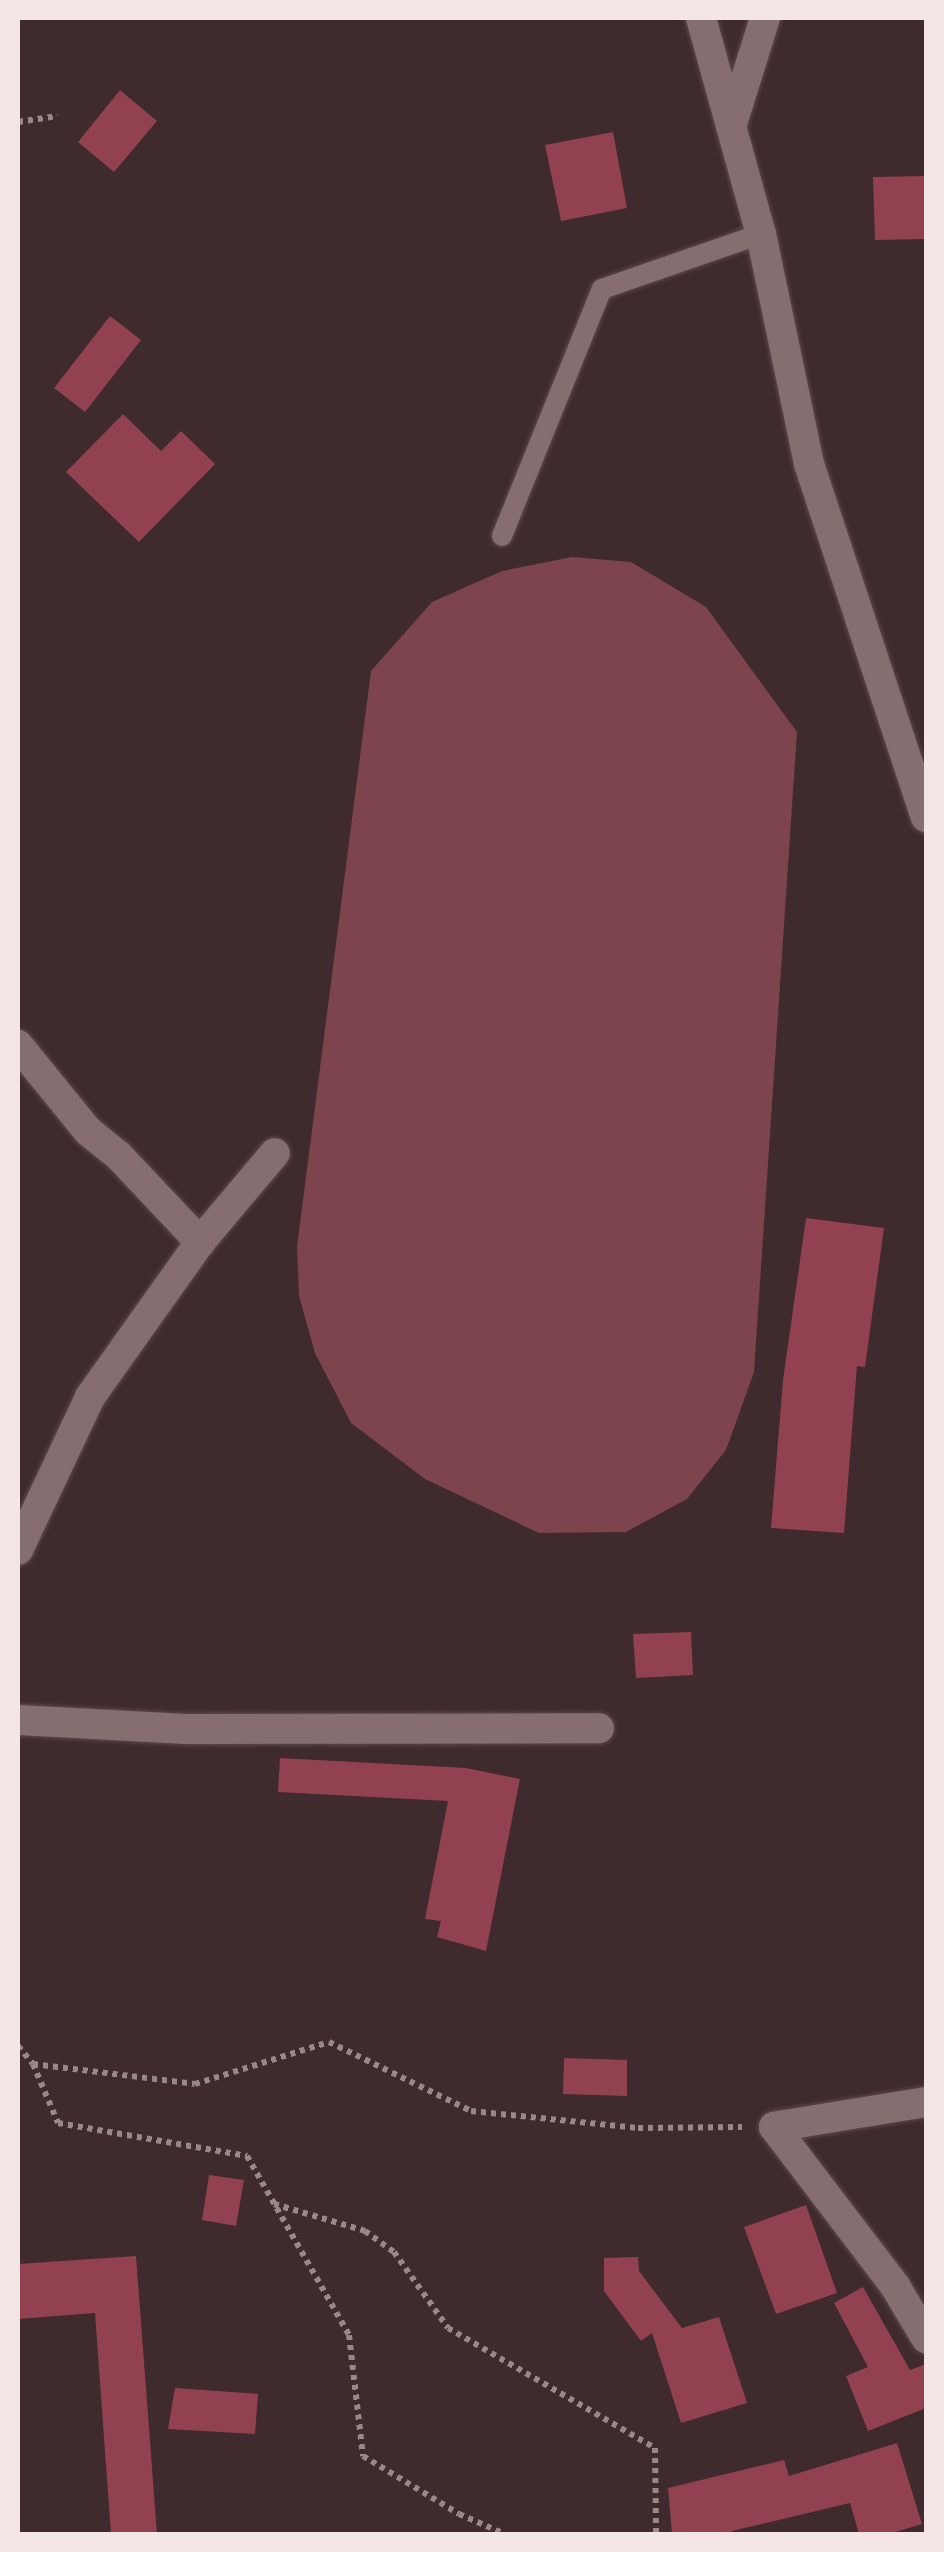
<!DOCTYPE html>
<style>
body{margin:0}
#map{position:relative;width:944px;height:2552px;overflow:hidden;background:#3f2a2d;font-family:"Varela Round",sans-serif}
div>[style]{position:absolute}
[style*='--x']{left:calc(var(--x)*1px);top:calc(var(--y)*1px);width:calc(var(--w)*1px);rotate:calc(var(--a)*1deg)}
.green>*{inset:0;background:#7d444d}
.building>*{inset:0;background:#914150}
.path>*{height:6px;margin-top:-3px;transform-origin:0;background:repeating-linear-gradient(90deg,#99888a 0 5px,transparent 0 10px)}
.roads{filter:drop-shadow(0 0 2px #5b494c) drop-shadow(0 0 2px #5b494c)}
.service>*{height:20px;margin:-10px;padding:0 10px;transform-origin:10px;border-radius:10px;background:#866d70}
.minor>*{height:30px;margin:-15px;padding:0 15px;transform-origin:15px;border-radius:15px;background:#866d70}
span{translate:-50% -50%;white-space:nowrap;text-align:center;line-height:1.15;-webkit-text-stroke:10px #3f2a2d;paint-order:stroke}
.frame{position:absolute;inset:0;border:20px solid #f4e6e7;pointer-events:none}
</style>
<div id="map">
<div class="green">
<div style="clip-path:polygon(572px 557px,631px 562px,706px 607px,797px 732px,754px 1372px,726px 1450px,687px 1499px,626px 1532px,539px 1533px,425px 1479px,351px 1423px,315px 1353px,299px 1296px,297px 1247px,371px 671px,432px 602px,502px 571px)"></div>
</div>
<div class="building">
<div style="clip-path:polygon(120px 90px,157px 121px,114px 172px,78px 142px)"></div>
<div style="clip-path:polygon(613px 132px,627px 208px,561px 221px,545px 145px)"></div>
<div style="clip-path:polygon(926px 176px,926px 239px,875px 240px,873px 177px)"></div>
<div style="clip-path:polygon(110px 316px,141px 340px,85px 412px,54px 388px)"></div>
<div style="clip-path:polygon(123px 414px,161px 451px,181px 431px,215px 464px,139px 542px,66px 472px)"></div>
<div style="clip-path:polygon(806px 1218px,884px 1228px,865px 1367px,857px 1366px,844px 1533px,771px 1528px,783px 1380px)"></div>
<div style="clip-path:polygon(691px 1632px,693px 1675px,636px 1678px,633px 1634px)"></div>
<div style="clip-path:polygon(280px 1758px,466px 1768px,520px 1779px,486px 1951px,437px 1937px,441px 1921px,425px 1919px,448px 1801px,278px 1792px)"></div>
<div style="clip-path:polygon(564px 2058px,627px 2060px,627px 2096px,563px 2094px)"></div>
<div style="clip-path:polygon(209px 2175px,244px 2180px,236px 2226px,202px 2220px)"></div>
<div style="clip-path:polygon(806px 2205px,837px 2293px,776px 2314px,744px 2227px)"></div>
<div style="clip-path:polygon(136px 2256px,157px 2534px,111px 2534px,95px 2313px,18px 2319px,18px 2264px)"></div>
<div style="clip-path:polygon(638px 2257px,639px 2271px,682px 2328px,719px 2317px,747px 2403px,681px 2423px,652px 2333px,641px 2341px,604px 2291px,604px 2258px)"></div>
<div style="clip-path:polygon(863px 2287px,910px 2370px,926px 2364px,926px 2408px,868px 2431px,846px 2376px,868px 2367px,834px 2303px)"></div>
<div style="clip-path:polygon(175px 2388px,258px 2394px,255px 2434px,168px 2429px)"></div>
<div style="clip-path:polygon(897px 2443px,922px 2524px,889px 2534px,859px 2534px,850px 2503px,732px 2531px,733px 2534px,672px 2534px,668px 2488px,784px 2460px,789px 2476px)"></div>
</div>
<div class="path">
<div style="--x:18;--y:122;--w:40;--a:-8.5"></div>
<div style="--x:18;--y:2046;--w:23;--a:50"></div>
<div style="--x:33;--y:2064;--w:163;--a:7"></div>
<div style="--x:195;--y:2084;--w:140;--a:-17.4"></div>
<div style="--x:329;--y:2042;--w:158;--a:25.9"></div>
<div style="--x:471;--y:2111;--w:168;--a:5.8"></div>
<div style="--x:638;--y:2128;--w:104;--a:-0.6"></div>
<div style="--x:33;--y:2064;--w:64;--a:67"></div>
<div style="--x:58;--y:2123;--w:192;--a:9.9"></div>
<div style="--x:247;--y:2156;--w:206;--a:60.3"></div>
<div style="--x:349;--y:2335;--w:122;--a:83.4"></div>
<div style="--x:363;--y:2456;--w:112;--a:31.1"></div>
<div style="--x:459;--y:2514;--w:50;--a:23.5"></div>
<div style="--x:274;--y:2204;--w:95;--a:16.5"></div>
<div style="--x:365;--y:2231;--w:36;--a:36"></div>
<div style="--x:394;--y:2252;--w:93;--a:54.6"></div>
<div style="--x:448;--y:2328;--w:239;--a:30.1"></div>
<div style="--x:655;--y:2448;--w:86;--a:89.3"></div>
</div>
<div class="roads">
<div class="service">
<div style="--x:502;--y:536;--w:266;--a:-68"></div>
<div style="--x:602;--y:289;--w:168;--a:-19.1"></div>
</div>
<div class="minor">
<div style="--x:701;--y:18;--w:224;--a:74.5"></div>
<div style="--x:761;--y:234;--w:235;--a:78.2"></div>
<div style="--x:809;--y:464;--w:372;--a:71.7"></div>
<div style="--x:731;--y:127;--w:114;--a:-72.7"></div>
<div style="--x:18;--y:1045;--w:111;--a:50.9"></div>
<div style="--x:88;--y:1131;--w:38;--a:39"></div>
<div style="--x:118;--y:1155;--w:120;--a:46.7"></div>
<div style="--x:200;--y:1242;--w:116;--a:-49.9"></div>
<div style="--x:18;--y:1550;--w:169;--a:-64.8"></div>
<div style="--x:90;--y:1397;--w:190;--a:-54.6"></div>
<div style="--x:18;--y:1720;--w:168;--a:3.1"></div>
<div style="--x:186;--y:1729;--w:413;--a:-0.1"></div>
<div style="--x:926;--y:2102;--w:154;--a:170.7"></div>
<div style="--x:774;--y:2127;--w:200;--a:52.7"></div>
<div style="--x:895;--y:2286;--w:61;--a:59.2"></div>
</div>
</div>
<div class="frame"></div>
</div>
